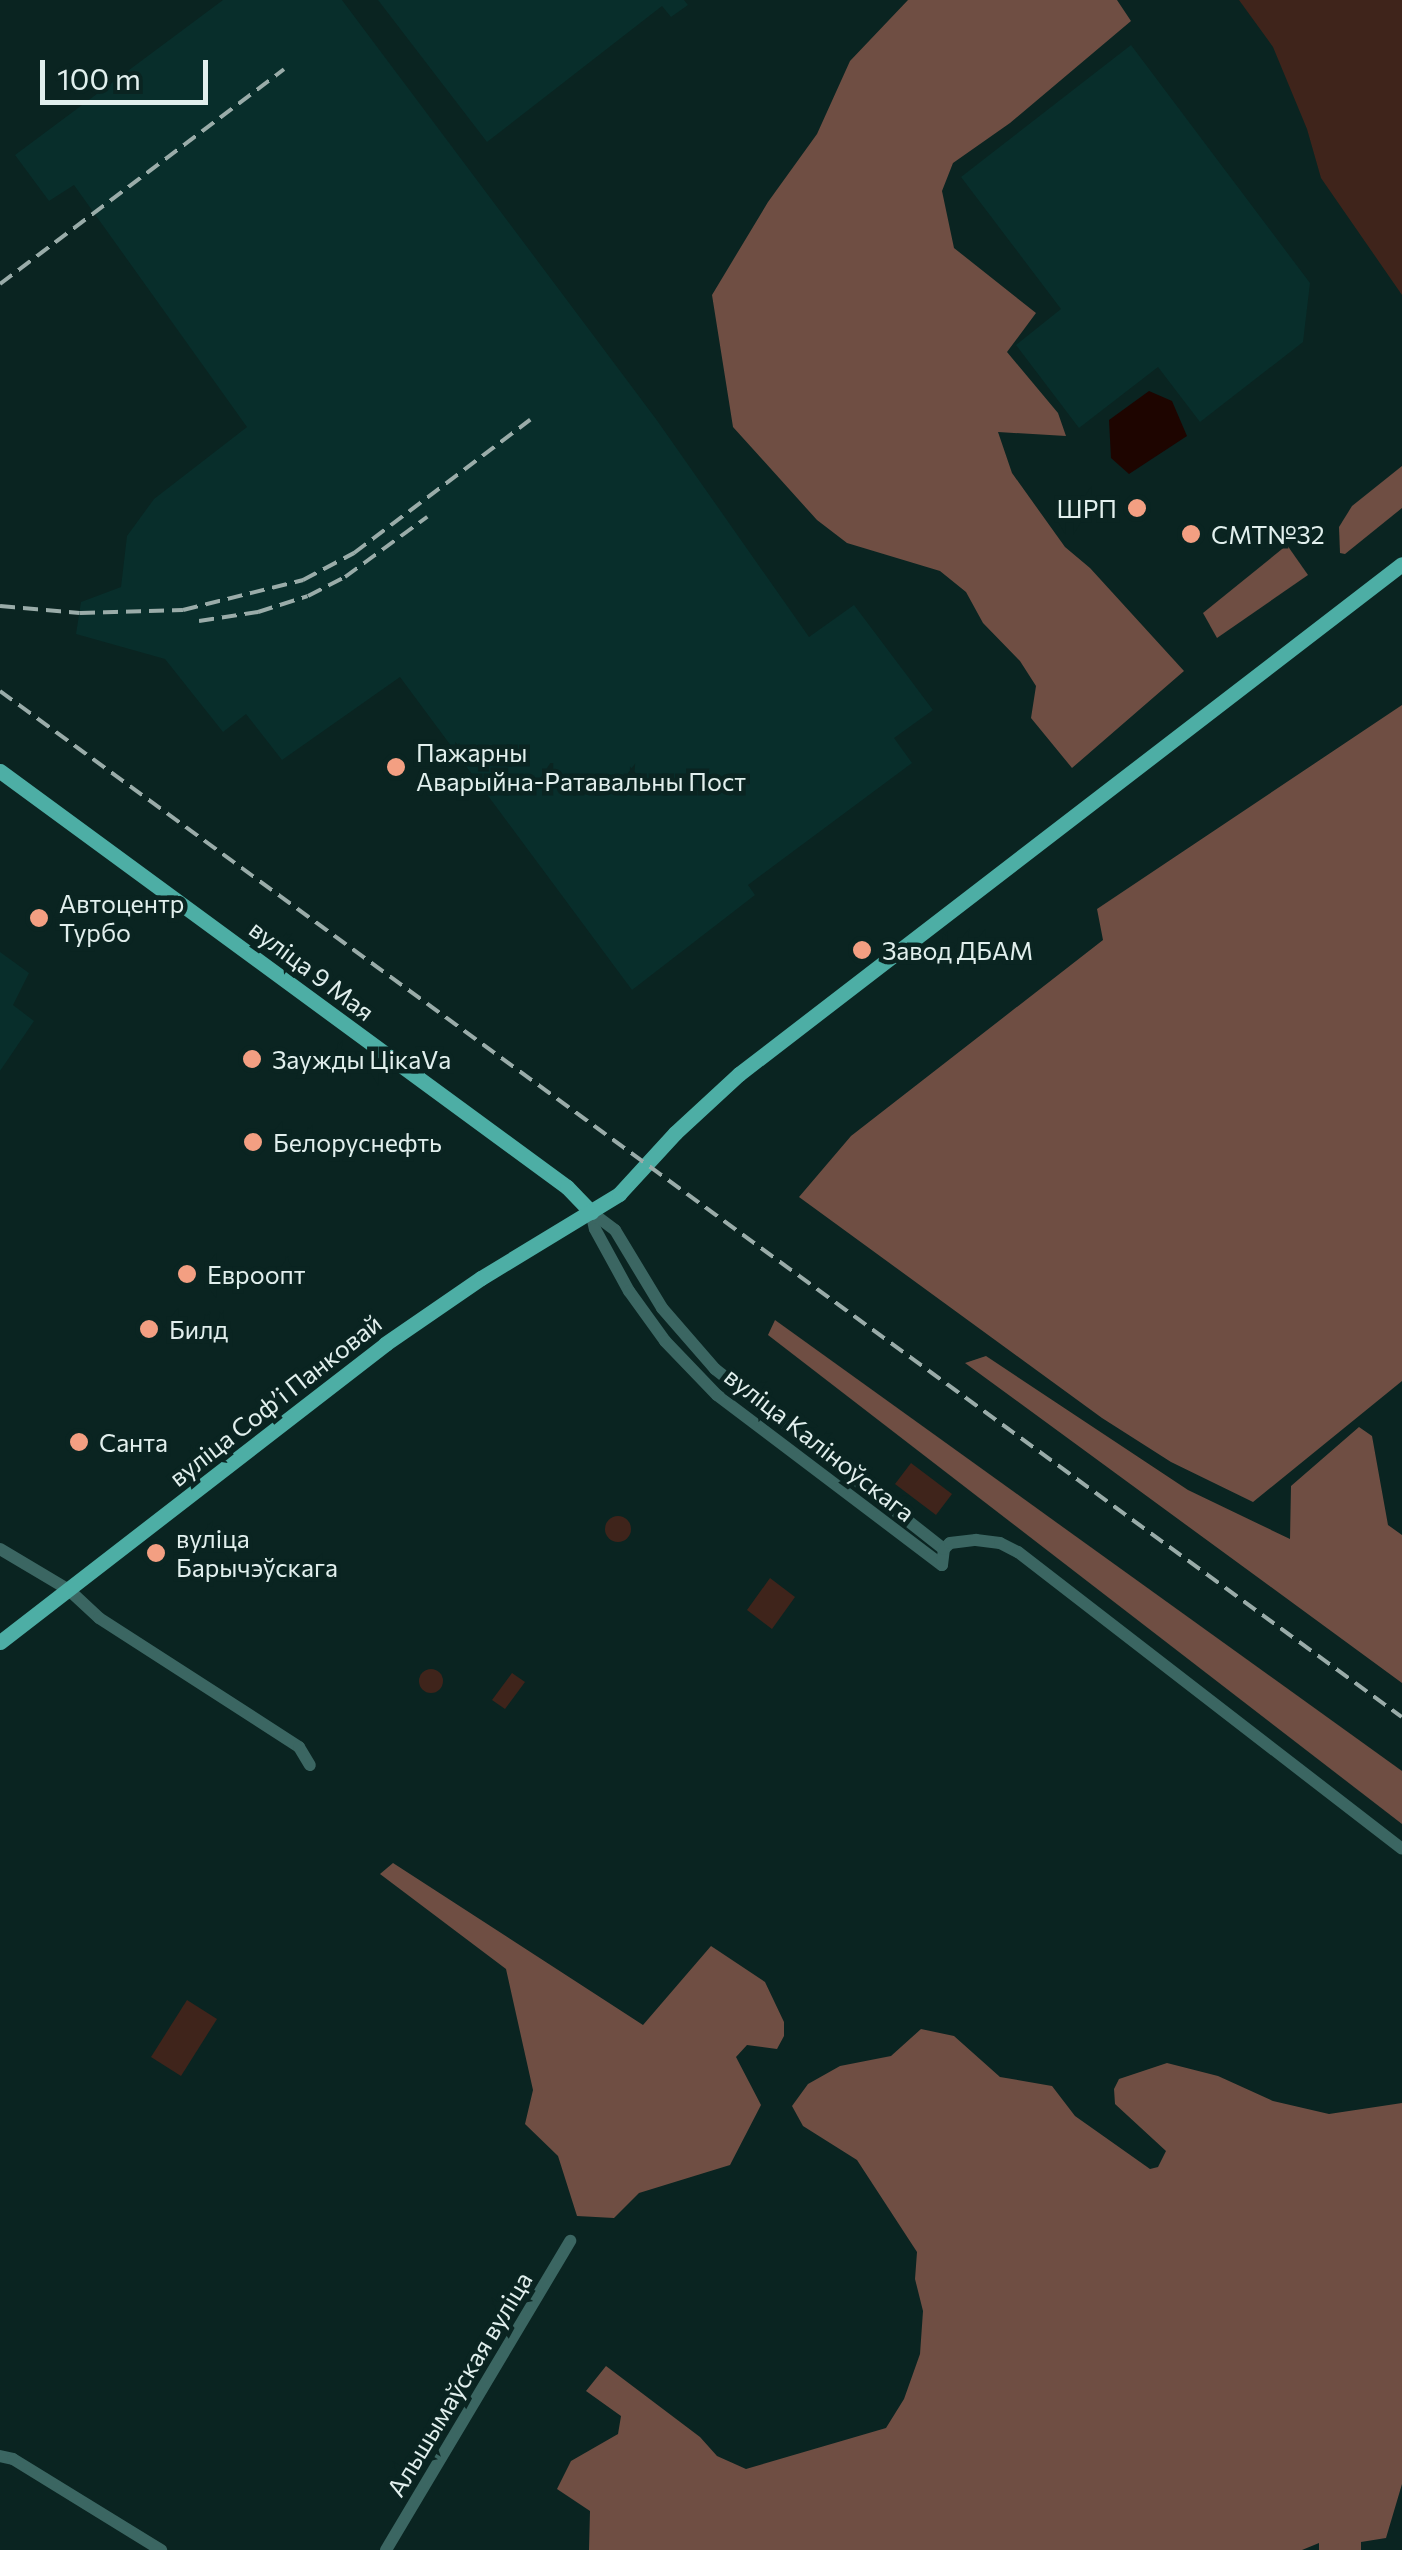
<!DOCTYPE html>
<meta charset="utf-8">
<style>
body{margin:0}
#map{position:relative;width:1402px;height:2550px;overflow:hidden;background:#0a2421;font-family:Commissioner,sans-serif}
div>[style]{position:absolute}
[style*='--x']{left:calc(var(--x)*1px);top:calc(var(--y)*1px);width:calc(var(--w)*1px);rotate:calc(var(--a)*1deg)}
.built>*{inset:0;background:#082e2b}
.green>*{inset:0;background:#3f241b}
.round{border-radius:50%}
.forest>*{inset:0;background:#6f4e43}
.water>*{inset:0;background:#1e0500}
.minor>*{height:12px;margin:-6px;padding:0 6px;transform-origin:6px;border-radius:6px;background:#3b6662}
.major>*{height:15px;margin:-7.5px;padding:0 7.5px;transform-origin:7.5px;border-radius:7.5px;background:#4daea5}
.rail>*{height:4px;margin-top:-2px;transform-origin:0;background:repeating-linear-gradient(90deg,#9aaca9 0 15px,transparent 0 23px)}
.dots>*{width:28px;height:28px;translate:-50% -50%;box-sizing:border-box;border:5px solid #0a2421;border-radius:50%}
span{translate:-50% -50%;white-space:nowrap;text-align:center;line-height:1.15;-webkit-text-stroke:9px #0a2421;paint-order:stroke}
.poi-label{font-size:25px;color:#e1efed}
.right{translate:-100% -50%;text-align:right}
.left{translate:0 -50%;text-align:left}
.street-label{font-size:25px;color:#e1efed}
.scale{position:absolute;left:40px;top:60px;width:168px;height:45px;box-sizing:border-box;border:5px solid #e1efed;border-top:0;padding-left:12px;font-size:30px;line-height:35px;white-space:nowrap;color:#e1efed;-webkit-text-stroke:8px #0a2421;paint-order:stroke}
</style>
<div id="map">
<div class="built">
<div style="clip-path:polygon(223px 0,342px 0,656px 419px,809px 637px,854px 605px,933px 710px,894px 738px,912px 763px,748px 885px,755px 895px,632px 990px,400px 677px,282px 760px,246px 714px,223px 732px,165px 659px,76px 634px,81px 602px,121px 587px,127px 536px,154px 499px,247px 427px,74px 185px,49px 201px,15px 155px)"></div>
<div style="clip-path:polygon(378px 0,684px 0,688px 5px,671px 17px,662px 6px,487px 142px)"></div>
<div style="clip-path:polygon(1131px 45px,1310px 283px,1303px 342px,1200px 422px,1158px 367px,1079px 428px,1016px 345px,1061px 309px,961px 177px)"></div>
<div style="clip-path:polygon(0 952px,29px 973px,13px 1005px,34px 1021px,0 1071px)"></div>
</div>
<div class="green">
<div style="clip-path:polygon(1239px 0,1402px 0,1402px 295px,1321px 178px,1307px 129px,1273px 47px)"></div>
<div style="clip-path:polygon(911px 1463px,952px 1494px,936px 1515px,895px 1484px)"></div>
<div class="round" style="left:605px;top:1516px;width:26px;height:26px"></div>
<div style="clip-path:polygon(770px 1578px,795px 1597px,772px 1629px,747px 1610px)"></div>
<div class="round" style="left:419px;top:1669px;width:24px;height:24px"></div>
<div style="clip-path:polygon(512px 1673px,525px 1682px,505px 1709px,492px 1700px)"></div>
<div style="clip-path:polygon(187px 2000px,217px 2019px,181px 2076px,151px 2057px)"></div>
</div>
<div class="forest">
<div style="clip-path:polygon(908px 0,1117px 0,1131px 21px,1010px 123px,953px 163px,942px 191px,954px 248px,1036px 313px,1007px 352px,1058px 413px,1066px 436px,998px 432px,1012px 473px,1065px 547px,1090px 568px,1184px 671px,1072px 768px,1031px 718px,1036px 686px,1020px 661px,983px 623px,966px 592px,940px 571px,847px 543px,817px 520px,733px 427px,712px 295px,768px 202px,817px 134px,850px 61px)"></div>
<div style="clip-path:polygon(1402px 466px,1402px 508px,1345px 554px,1340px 553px,1339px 527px,1352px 506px)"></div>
<div style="clip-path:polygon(1287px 545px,1308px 575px,1217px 638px,1203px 613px)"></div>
<div style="clip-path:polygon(1402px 705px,1402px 1381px,1253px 1502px,1171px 1462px,1102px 1418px,799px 1197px,851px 1136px,1103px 940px,1097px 909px)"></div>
<div style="clip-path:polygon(775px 1320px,1402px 1771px,1402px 1824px,768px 1335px)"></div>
<div style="clip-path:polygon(986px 1356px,1188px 1490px,1290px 1539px,1291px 1486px,1359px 1427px,1372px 1436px,1388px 1525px,1402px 1535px,1402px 1683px,965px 1363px)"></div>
<div style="clip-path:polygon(393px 1863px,643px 2025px,711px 1946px,765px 1982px,784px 2022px,784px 2036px,777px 2049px,747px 2045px,736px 2057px,761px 2105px,730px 2165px,639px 2193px,614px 2218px,577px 2216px,558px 2156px,525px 2124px,533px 2090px,506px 1969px,380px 1874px)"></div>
<div style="clip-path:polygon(921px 2029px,954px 2036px,1000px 2077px,1052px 2086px,1075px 2116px,1150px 2169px,1158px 2167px,1166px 2151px,1115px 2104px,1114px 2089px,1119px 2079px,1167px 2063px,1218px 2076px,1273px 2101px,1329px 2114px,1402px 2103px,1402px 2484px,1386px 2538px,1361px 2542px,1361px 2550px,1319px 2550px,1319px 2543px,1302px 2550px,589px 2550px,590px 2511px,557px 2489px,571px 2461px,618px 2434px,621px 2416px,586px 2391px,606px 2366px,700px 2437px,717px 2456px,746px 2469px,886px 2428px,904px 2399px,920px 2354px,923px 2311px,915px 2279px,917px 2252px,857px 2160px,803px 2126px,792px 2106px,808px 2084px,840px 2066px,891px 2056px)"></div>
</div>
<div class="water">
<div style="clip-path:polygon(1149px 391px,1172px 401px,1187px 436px,1129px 474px,1111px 458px,1109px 420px)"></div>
</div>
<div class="minor">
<div style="--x:591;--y:1212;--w:17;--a:77"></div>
<div style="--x:595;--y:1229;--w:71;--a:61.3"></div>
<div style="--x:629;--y:1291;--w:62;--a:54.2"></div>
<div style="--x:665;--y:1341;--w:75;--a:46.1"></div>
<div style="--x:717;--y:1395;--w:282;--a:37.1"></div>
<div style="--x:942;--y:1565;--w:16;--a:-83"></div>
<div style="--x:591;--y:1212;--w:30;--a:37"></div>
<div style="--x:615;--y:1230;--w:91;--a:58.9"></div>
<div style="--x:662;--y:1308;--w:81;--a:49"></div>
<div style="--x:715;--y:1369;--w:291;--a:38.2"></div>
<div style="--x:0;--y:1549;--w:80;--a:30.7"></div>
<div style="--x:69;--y:1590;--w:41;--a:43"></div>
<div style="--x:99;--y:1618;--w:238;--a:32.8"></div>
<div style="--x:299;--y:1747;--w:21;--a:59"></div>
<div style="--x:944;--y:1549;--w:8;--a:-45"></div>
<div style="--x:950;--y:1543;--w:26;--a:-7"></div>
<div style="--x:976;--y:1540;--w:24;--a:7"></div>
<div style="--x:1000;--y:1543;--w:20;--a:27"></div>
<div style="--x:1018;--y:1552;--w:485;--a:37.7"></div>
<div style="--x:0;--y:2456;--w:13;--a:13"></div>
<div style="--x:13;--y:2459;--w:174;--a:31.6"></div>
<div style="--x:386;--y:2550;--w:360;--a:-59.2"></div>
</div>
<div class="major">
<div style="--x:0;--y:771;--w:703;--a:36.27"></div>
<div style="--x:567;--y:1187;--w:35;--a:46"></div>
<div style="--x:0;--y:1642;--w:487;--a:-37.7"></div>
<div style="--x:385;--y:1344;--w:116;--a:-34.5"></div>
<div style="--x:481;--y:1278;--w:162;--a:-31.3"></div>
<div style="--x:619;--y:1194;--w:83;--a:-47.4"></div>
<div style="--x:675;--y:1133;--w:87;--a:-42.7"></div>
<div style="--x:739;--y:1074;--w:836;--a:-37.57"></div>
</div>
<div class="rail">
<div style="--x:0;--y:284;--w:356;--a:-37.1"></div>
<div style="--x:0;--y:606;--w:80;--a:5"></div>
<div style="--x:80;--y:613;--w:103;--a:-1.7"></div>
<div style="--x:183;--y:610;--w:124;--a:-14"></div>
<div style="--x:303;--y:580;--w:58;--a:-27.9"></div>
<div style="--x:354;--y:553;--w:221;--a:-37.1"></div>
<div style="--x:199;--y:621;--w:60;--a:-8.7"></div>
<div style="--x:258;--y:612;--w:52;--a:-17.7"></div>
<div style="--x:308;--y:596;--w:42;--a:-27.2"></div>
<div style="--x:345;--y:577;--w:102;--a:-36.2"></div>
<div style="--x:0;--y:691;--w:1737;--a:36.2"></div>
</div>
<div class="dots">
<div style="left:1137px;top:508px;background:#f39f82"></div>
<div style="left:1191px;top:534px;background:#f39f82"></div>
<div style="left:396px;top:767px;background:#f39f82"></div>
<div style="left:39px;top:918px;background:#f39f82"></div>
<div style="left:862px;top:950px;background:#f39f82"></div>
<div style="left:252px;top:1059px;background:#f39f82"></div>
<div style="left:253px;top:1142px;background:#f39f82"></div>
<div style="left:187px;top:1274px;background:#f39f82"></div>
<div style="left:149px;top:1329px;background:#f39f82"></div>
<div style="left:79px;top:1442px;background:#f39f82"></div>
<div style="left:156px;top:1553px;background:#f39f82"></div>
</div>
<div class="poi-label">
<span class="right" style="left:1117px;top:508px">ШРП</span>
<span class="left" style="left:1211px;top:534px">СМТ№32</span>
<span class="left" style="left:416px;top:767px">Пажарны<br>Аварыйна-Ратавальны Пост</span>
<span class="left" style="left:59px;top:918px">Автоцентр<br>Турбо</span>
<span class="left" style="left:882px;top:950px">Завод ДБАМ</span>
<span class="left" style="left:272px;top:1059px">Заужды ЦікаVа</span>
<span class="left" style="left:273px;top:1142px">Белоруснефть</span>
<span class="left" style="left:207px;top:1274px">Евроопт</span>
<span class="left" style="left:169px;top:1329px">Билд</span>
<span class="left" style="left:99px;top:1442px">Санта</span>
<span class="left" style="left:176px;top:1553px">вуліца<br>Барычэўскага</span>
</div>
<div class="street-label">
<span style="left:312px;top:970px;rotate:37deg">вуліца 9 Мая</span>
<span style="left:275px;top:1400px;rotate:-38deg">вуліца Софʼі Панковай</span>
<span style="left:820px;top:1444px;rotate:38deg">вуліца Каліноўскага</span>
<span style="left:459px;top:2384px;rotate:-59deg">Альшымаўская вуліца</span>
</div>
<div class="scale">100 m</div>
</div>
